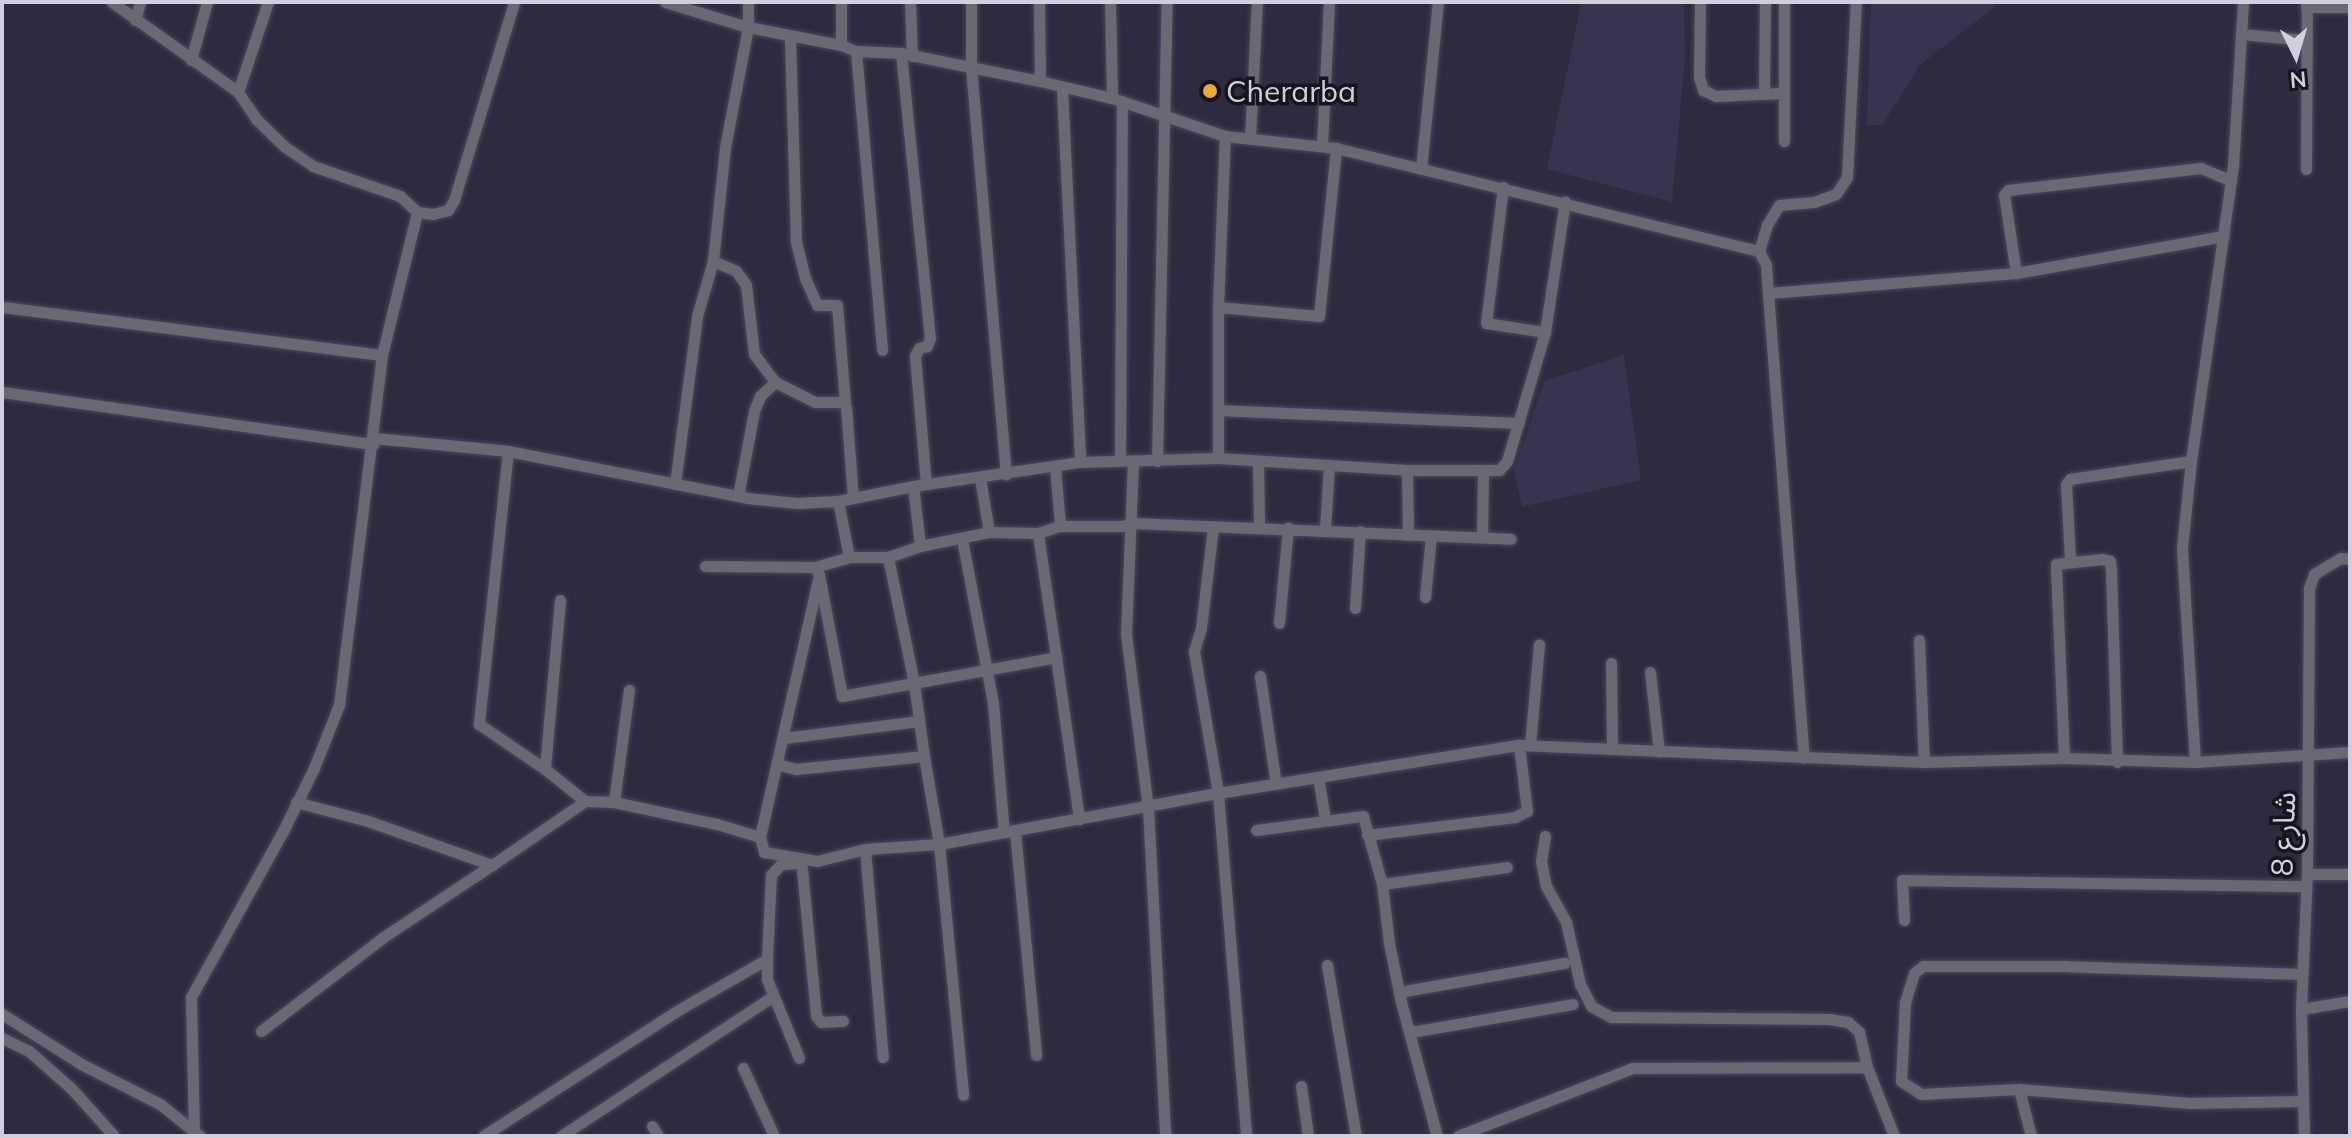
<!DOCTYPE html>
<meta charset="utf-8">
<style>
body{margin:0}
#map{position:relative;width:2352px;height:1138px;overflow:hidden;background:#2e2a40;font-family:Mulish,"Noto Sans Arabic",sans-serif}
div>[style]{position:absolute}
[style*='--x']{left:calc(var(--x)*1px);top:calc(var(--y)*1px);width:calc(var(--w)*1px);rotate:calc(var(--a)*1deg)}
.built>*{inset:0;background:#38334f}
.roads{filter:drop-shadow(0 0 2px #4b485c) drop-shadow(0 0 2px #4b485c)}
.street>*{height:11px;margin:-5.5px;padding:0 5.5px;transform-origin:5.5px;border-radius:5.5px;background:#6a6874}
.dots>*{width:22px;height:22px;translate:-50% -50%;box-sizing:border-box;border:4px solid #16141e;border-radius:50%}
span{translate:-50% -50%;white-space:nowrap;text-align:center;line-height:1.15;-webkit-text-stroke:7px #16141e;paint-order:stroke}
.poi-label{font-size:30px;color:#d1cfde}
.left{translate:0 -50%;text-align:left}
.street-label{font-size:30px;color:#d1cfde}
.frame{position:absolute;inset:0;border:4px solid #d1cfde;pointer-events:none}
.north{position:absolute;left:2256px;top:16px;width:80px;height:80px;-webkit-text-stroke:6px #16141e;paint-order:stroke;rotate:175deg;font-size:22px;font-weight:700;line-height:32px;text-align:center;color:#d1cfde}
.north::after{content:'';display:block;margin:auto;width:28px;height:36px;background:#d1cfde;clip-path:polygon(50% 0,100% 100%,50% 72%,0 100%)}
</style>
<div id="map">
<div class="built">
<div style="clip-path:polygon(1581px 2px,1684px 2px,1685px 58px,1672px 202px,1547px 169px)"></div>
<div style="clip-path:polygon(1871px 2px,1996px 2px,1995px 7px,1921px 64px,1882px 125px,1867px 125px)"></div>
<div style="clip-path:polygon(1624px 355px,1641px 480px,1522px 507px,1514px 470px,1544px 381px)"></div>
</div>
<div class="roads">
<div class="street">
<div style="--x:112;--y:2;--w:155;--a:35.5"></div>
<div style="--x:238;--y:92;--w:32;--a:56"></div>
<div style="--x:256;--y:119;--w:40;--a:44"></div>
<div style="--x:285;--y:147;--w:34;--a:34"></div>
<div style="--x:313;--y:166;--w:92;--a:19"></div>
<div style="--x:400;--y:196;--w:23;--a:43"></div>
<div style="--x:417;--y:212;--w:16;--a:7"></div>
<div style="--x:433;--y:214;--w:16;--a:-15"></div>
<div style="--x:448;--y:210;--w:12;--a:-59"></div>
<div style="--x:454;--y:200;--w:207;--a:-73.1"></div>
<div style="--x:665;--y:2;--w:87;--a:16.8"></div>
<div style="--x:748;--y:27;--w:95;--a:11"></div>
<div style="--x:841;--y:45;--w:16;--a:22"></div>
<div style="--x:856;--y:51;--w:45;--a:2.5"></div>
<div style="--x:901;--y:53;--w:142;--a:11.4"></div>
<div style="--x:1040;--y:81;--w:74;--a:13.3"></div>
<div style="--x:1112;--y:98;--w:119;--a:18.6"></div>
<div style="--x:1225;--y:136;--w:112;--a:6.2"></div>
<div style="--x:1336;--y:148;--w:435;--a:13.7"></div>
<div style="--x:1759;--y:251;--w:16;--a:63"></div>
<div style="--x:1766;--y:265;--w:28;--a:86"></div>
<div style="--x:1768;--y:293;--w:466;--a:85.6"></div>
<div style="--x:748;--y:2;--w:25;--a:90"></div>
<div style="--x:748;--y:27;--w:123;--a:100.8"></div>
<div style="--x:725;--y:148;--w:114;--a:96.1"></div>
<div style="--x:713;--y:261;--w:25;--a:23"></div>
<div style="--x:736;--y:271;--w:17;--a:54"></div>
<div style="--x:746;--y:285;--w:69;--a:83.4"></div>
<div style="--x:754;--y:354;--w:35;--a:53"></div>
<div style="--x:775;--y:382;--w:45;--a:26.6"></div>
<div style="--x:815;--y:402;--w:30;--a:0"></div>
<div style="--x:845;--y:402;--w:97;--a:-94.7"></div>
<div style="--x:837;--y:305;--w:20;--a:180"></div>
<div style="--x:817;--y:305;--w:30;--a:-114"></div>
<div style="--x:805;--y:278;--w:38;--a:-104"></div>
<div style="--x:796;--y:241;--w:204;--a:-91.7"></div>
<div style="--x:910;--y:2;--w:54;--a:87.9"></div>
<div style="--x:971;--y:2;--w:65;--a:90"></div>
<div style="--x:971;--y:67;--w:409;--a:85.1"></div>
<div style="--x:1039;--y:2;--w:79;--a:89.3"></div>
<div style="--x:1110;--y:2;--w:96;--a:88.8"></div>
<div style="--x:1700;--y:2;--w:75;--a:90.8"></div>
<div style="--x:1699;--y:77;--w:14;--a:73"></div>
<div style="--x:1703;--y:90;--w:14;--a:25"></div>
<div style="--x:1716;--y:96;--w:66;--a:-2.6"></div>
<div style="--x:1784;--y:2;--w:139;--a:90"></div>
<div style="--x:2306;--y:7;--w:44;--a:0"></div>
<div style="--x:135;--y:20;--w:19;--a:-74"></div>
<div style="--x:2241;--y:34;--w:65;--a:5.3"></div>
<div style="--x:841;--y:45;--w:43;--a:-90"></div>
<div style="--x:856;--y:51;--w:300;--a:85"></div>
<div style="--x:901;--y:53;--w:286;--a:84.2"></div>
<div style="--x:930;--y:338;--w:9;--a:111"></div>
<div style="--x:927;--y:346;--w:8;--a:166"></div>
<div style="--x:919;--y:348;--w:9;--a:117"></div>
<div style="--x:915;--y:356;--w:128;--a:85.1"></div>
<div style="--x:191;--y:60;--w:60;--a:-74.6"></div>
<div style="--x:1062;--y:89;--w:373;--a:87.2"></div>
<div style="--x:238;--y:92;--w:95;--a:-71.6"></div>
<div style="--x:1764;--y:94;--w:92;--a:-89.4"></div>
<div style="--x:1250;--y:138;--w:136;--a:-87.1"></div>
<div style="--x:1322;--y:145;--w:143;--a:-87.2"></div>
<div style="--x:1421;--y:169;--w:168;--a:-84.2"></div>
<div style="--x:2306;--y:169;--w:167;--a:-89.7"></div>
<div style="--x:1503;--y:187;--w:137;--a:97.1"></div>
<div style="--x:1486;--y:323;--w:60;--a:8.7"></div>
<div style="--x:1759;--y:251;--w:27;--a:-73"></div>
<div style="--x:1767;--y:225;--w:23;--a:-59"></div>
<div style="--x:1779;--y:205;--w:35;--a:-5"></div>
<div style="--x:1814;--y:202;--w:23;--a:-20"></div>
<div style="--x:1836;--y:194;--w:20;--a:-57"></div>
<div style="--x:1847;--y:177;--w:175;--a:-87.1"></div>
<div style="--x:2016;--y:273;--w:79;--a:-98.7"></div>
<div style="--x:2004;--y:195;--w:6;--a:-51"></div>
<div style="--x:2008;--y:190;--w:194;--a:-6.5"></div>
<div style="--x:2201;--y:168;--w:33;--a:23"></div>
<div style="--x:1768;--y:293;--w:249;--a:-4.6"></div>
<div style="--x:2016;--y:273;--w:211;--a:-10.1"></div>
<div style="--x:2;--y:307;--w:383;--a:7.2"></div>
<div style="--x:1218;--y:307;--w:101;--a:5.1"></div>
<div style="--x:1319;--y:316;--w:169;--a:-84.2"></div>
<div style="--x:2;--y:392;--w:375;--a:8"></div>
<div style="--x:846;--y:407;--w:91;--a:85.6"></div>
<div style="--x:1218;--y:410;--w:301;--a:2.5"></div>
<div style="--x:374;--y:438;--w:135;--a:5.5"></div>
<div style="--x:508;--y:451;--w:244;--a:11.1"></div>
<div style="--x:747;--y:498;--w:50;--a:5.7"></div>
<div style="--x:797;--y:503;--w:41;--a:-2.8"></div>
<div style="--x:838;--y:501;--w:76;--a:-11.3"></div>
<div style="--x:913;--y:486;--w:169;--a:-8.2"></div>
<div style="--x:1080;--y:462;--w:138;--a:-1.7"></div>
<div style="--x:1218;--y:458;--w:189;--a:3.6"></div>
<div style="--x:1407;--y:470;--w:92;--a:0"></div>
<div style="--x:1499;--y:470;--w:12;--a:-48"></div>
<div style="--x:1507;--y:461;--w:134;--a:-73.6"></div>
<div style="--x:1545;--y:332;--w:132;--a:-81.3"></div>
<div style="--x:508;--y:451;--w:275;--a:96.1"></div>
<div style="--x:479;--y:724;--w:80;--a:34.3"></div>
<div style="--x:1218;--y:458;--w:151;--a:-90"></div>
<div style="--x:1218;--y:307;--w:171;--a:-87.7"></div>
<div style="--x:1120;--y:460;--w:359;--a:-89.7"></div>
<div style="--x:1133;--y:461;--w:173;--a:92.3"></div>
<div style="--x:1126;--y:634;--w:174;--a:82.8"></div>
<div style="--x:1148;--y:807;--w:329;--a:87"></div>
<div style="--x:1157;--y:461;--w:459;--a:-88.8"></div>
<div style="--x:1258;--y:461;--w:65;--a:89.1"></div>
<div style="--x:1055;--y:466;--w:60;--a:85.2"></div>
<div style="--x:1407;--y:470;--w:65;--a:89.1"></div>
<div style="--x:980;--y:478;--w:55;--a:80.5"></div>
<div style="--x:675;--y:484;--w:169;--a:-82.5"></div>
<div style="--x:697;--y:316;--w:57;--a:-73.8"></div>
<div style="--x:913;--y:486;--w:60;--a:83.3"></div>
<div style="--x:738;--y:496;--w:86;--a:-79.3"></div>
<div style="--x:754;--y:411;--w:16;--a:-68"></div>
<div style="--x:760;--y:396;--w:21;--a:-43"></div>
<div style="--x:838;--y:501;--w:57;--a:78.9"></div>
<div style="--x:1213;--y:527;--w:102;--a:96.8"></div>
<div style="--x:1201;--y:628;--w:24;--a:107"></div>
<div style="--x:1194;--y:651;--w:144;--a:80.4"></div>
<div style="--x:1218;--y:793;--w:344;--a:85.3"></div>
<div style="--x:1325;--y:528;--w:62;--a:-86.3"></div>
<div style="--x:1482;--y:537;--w:65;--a:-89.1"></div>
<div style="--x:962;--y:539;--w:167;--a:79.3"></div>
<div style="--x:993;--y:703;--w:130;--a:85.2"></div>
<div style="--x:2070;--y:560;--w:76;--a:-93"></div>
<div style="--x:2066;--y:484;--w:6;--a:-51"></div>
<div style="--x:2070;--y:479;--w:122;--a:-8.5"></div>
<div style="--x:705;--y:566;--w:110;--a:0.5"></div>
<div style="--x:815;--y:567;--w:35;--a:-16"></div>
<div style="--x:849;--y:557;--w:39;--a:0"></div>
<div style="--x:888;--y:557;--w:34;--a:-19"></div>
<div style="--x:920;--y:546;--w:70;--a:-11.5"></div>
<div style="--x:989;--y:532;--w:49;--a:1.2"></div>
<div style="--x:1038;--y:533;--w:23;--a:-18"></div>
<div style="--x:1060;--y:526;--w:62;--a:0"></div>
<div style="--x:1122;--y:526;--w:10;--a:-17"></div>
<div style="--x:1132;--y:523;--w:379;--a:2.4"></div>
<div style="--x:815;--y:567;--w:9;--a:63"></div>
<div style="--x:819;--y:575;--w:123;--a:79.2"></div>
<div style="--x:842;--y:696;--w:218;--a:-10.3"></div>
<div style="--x:1056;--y:657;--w:125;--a:-98.3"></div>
<div style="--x:1425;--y:597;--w:61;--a:-84.4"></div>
<div style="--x:560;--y:600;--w:170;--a:95.1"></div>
<div style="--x:545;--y:769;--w:51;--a:38.7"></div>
<div style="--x:1355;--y:608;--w:77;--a:-86.3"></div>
<div style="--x:1279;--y:623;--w:96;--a:-84.6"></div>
<div style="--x:1919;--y:640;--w:122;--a:87.7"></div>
<div style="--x:1056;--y:657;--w:164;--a:81.9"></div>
<div style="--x:1611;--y:663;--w:86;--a:89.3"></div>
<div style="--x:1650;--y:672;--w:80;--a:83.5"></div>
<div style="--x:1260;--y:676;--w:109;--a:81.6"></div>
<div style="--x:784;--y:738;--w:136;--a:-7.2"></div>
<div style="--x:1530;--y:745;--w:101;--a:-84.9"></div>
<div style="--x:924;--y:756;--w:89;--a:80.3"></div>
<div style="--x:939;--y:844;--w:252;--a:84.5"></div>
<div style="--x:2064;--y:758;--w:194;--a:-92.4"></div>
<div style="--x:2056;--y:564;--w:46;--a:-6.2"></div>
<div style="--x:2102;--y:559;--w:8;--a:14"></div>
<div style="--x:2110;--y:561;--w:9;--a:84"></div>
<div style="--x:2111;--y:570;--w:192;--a:88.2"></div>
<div style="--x:2195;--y:762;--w:214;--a:-93.5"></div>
<div style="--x:2182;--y:548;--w:87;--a:-84.1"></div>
<div style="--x:2191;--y:461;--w:298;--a:-81.9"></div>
<div style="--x:2233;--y:166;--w:164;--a:-86.5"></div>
<div style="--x:777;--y:764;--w:20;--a:15"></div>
<div style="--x:796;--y:769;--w:129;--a:-5.8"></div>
<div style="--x:924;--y:756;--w:74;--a:-97.8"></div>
<div style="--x:914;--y:683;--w:129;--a:-101.7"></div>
<div style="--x:1318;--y:777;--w:43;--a:80.5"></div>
<div style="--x:296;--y:802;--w:74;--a:14.8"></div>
<div style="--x:368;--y:821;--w:132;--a:19.5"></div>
<div style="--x:492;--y:865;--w:113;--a:-34.5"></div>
<div style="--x:585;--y:801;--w:29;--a:2"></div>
<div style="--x:614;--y:802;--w:105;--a:12.1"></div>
<div style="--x:717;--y:824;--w:45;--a:16.8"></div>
<div style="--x:760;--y:837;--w:16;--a:75"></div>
<div style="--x:764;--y:852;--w:54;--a:9.6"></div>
<div style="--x:817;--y:861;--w:49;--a:-14"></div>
<div style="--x:865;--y:849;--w:74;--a:-3.9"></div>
<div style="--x:939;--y:844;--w:284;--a:-10.4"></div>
<div style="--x:1218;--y:793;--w:305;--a:-9.1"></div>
<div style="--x:1519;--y:745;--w:405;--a:2.4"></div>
<div style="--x:1924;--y:762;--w:140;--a:-1.6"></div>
<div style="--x:2064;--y:758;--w:131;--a:1.7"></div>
<div style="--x:2195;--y:762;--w:155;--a:-3.7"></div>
<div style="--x:614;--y:802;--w:113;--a:-82.4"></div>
<div style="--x:1256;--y:830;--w:108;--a:-7.5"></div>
<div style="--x:1363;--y:816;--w:71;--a:74.4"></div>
<div style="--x:1382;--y:884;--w:59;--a:83.2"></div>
<div style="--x:1389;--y:943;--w:60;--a:78.5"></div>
<div style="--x:1401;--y:1002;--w:139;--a:75"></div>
<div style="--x:1015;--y:831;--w:225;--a:84.6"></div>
<div style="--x:1367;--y:835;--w:149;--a:-6.9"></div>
<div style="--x:1515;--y:817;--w:13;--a:-27"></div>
<div style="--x:1527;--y:811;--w:66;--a:-96.9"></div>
<div style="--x:1545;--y:836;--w:25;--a:99"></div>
<div style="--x:1541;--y:861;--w:25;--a:79"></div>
<div style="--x:1546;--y:886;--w:41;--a:60.9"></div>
<div style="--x:1566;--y:922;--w:64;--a:77.3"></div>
<div style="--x:1580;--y:984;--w:25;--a:63"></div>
<div style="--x:1591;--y:1006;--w:23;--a:29"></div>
<div style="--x:1611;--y:1017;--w:218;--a:0.5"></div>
<div style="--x:1829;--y:1019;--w:19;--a:9"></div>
<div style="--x:1848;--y:1022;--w:15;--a:42"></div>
<div style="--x:1859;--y:1032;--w:36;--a:77"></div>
<div style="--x:1867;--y:1067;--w:74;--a:68.6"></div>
<div style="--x:760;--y:837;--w:263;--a:-77.3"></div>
<div style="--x:865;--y:849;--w:209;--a:85.1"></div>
<div style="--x:801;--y:859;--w:158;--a:84.5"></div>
<div style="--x:816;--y:1016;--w:8;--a:50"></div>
<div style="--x:821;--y:1022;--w:22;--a:-3"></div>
<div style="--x:2307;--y:874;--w:43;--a:0"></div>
<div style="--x:1382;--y:884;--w:126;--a:-7.7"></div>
<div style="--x:1904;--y:920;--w:40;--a:-92.9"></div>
<div style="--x:1902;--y:880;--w:404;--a:0.9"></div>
<div style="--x:1327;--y:965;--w:173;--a:80.4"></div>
<div style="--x:2301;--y:974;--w:235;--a:-178.1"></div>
<div style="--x:2066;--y:966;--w:143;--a:180"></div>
<div style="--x:1923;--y:966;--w:11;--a:142"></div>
<div style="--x:1914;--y:973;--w:30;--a:107"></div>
<div style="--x:1905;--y:1002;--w:79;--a:92.9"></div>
<div style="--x:1901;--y:1081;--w:24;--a:33"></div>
<div style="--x:1921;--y:1094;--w:98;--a:-2.9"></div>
<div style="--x:2019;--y:1089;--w:171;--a:4.7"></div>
<div style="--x:2189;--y:1103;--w:113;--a:-1"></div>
<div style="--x:1399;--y:992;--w:168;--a:-10"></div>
<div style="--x:2301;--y:1009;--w:50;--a:-9.3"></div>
<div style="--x:2;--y:1014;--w:93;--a:32.3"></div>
<div style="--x:81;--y:1064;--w:89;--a:26.9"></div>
<div style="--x:160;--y:1104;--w:51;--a:38.7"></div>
<div style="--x:261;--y:1031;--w:153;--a:-37.5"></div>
<div style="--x:382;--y:938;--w:132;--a:-33.6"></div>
<div style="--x:1411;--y:1032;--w:164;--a:-9.8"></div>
<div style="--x:2;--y:1038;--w:30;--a:26"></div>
<div style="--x:29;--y:1051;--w:56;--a:41.4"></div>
<div style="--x:71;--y:1088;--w:64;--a:48.1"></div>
<div style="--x:799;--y:1058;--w:85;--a:-112.1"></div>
<div style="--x:767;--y:979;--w:20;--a:-90"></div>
<div style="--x:767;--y:959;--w:84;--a:-87.3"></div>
<div style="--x:771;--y:875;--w:15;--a:-48"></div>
<div style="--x:781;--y:864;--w:20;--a:-3"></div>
<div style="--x:743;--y:1068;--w:75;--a:65.5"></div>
<div style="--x:1301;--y:1086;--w:50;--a:82"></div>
<div style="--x:2019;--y:1089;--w:49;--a:75.7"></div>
<div style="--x:652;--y:1126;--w:12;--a:59"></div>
<div style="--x:194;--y:1131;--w:134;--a:-91.3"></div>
<div style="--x:191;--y:997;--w:192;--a:-61"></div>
<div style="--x:284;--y:829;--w:68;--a:-63.8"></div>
<div style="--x:314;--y:768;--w:68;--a:-68.4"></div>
<div style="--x:339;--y:705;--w:353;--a:-83"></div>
<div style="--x:382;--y:355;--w:147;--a:-76.2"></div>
<div style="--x:483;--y:1136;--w:234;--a:-32.8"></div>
<div style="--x:680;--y:1009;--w:100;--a:-29.9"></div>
<div style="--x:561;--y:1136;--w:254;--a:-33.4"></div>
<div style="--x:1458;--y:1136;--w:187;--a:-21.3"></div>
<div style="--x:1632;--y:1068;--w:235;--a:-0.2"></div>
<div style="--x:2304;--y:1136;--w:127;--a:-91.4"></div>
<div style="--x:2301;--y:1009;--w:135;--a:-87.5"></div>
<div style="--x:2307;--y:874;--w:286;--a:-89.6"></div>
<div style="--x:2309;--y:588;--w:15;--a:-70"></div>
<div style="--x:2314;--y:574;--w:31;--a:-31"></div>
<div style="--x:2341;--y:558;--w:9;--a:6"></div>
</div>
</div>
<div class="dots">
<div style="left:1210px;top:91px;background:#e7ac37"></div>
</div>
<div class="poi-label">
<span class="left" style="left:1226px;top:91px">Cherarba</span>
</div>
<div class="street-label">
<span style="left:2283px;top:834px;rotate:-88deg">شارع 8</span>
</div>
<div class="frame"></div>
<div class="north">N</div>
</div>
